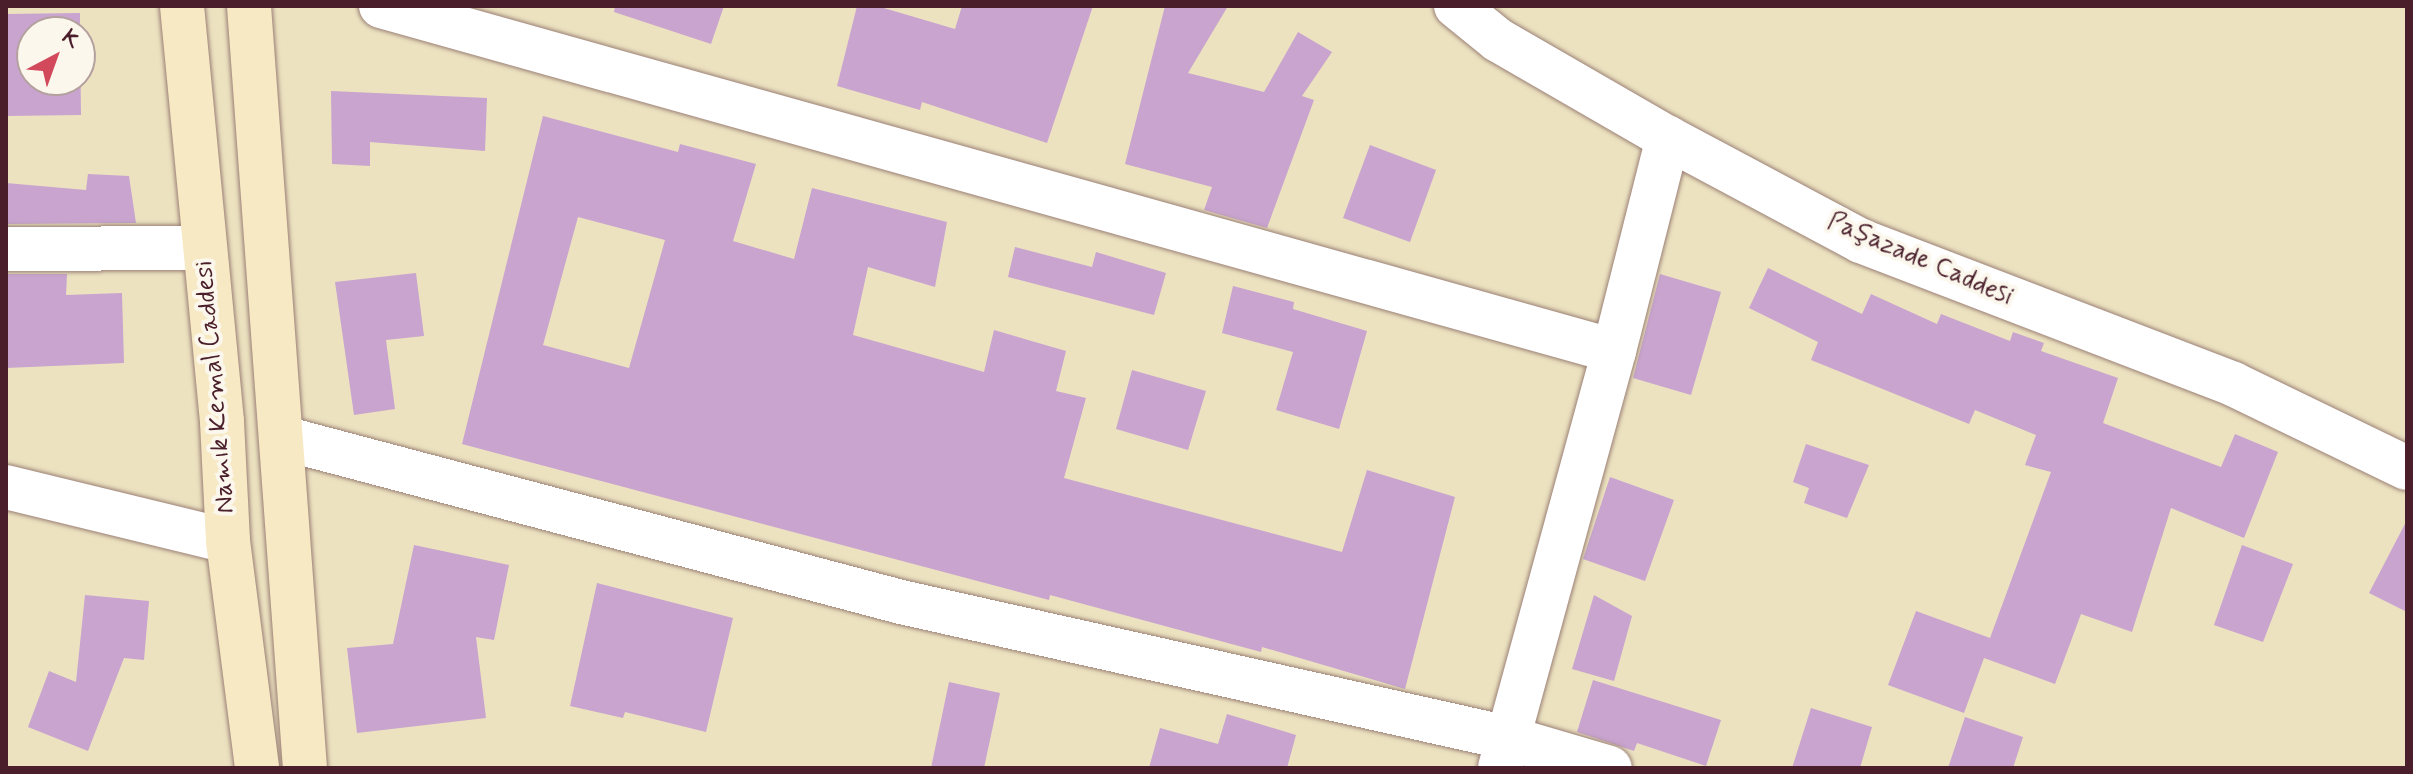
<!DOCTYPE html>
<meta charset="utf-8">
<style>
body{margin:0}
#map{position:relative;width:2413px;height:774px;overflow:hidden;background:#ece2c0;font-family:Mynerve,sans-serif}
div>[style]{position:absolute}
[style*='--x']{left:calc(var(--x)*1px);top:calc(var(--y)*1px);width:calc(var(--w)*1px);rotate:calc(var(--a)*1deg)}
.building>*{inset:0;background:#c8a4cf}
.roads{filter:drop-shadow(0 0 2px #9b8076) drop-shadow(0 0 2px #9b8076)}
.minor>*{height:44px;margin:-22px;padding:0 22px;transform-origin:22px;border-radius:22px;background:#fff}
.tertiary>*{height:44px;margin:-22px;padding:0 22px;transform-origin:22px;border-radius:22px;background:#fff}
.secondary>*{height:44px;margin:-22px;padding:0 22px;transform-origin:22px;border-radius:22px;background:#f6e9c3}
span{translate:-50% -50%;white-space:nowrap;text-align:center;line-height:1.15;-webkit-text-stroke:8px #fbf7ec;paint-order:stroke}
.street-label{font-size:26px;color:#4a1f2b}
.frame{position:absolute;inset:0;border:8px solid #4a1f2b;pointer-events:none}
.north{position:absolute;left:16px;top:16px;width:80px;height:80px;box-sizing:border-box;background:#fbf7ec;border:2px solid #b4a19f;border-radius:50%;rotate:41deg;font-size:22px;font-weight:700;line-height:32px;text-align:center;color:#4a1f2b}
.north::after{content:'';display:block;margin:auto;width:28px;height:36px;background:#d1495b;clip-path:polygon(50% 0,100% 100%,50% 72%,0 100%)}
</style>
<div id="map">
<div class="building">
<div style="clip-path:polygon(615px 6px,724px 6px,711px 44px,614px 12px)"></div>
<div style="clip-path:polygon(857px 6px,877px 6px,955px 29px,962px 6px,1093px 6px,1047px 143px,922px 102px,920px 110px,837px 86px)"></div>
<div style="clip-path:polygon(1165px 6px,1228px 6px,1188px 73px,1264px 92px,1298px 32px,1332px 52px,1302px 96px,1314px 100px,1267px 228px,1204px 210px,1212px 187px,1125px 164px)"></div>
<div style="clip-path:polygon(80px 13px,80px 32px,32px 32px,32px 80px,80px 80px,80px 33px,81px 115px,6px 116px,6px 14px)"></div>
<div style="clip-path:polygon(331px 91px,487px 98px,485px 151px,370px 142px,370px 166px,332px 164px)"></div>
<div style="clip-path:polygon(evenodd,543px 116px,678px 152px,680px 144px,756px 164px,733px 241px,794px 259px,812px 188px,947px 222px,935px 287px,868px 267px,853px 335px,984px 372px,994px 330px,1066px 351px,1056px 391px,1086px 398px,1064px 478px,1342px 552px,1367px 470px,1455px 497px,1405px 689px,1262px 647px,1261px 652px,1050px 595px,1049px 600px,462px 444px,543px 116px,578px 217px,665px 240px,629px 368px,543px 345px,578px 217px)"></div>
<div style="clip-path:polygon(1370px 145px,1436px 170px,1410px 242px,1343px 218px)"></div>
<div style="clip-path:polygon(88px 174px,129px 176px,136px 223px,6px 224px,6px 183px,86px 190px)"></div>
<div style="clip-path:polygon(1015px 247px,1092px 267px,1096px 252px,1166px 273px,1154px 315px,1008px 277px)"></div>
<div style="clip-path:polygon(1768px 268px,1862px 314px,1871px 294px,1937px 324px,1941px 314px,2010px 341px,2013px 332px,2044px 343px,2041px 351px,2118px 378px,2103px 423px,2221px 467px,2235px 434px,2278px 452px,2244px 538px,2171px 508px,2132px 632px,2081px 614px,2055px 684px,1984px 658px,1964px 713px,1888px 685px,1916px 611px,1990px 638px,2051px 472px,2025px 465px,2036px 435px,1975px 410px,1969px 424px,1811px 360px,1818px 342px,1749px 308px)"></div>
<div style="clip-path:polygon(416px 273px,424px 336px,386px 340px,395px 409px,354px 415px,335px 282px)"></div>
<div style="clip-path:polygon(6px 274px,67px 274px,66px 295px,122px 293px,124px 363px,6px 368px)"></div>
<div style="clip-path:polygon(1660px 274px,1721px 292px,1691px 395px,1633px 378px)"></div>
<div style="clip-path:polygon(1233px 286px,1294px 302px,1293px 309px,1367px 331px,1339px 429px,1276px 410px,1293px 352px,1222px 333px)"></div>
<div style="clip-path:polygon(1132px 370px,1206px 391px,1188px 450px,1116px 429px)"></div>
<div style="clip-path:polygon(1806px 444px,1869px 465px,1847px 518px,1804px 503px,1809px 488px,1793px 482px)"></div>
<div style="clip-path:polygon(1610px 477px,1674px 500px,1645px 581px,1583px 559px)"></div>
<div style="clip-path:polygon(2407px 520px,2407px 612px,2369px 593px)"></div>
<div style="clip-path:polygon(414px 545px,509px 565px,494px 640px,476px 637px,486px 718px,357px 733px,347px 648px,393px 644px)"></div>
<div style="clip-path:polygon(2242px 545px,2293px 564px,2263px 642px,2214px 625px)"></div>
<div style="clip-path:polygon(597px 583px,733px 618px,706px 732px,625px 712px,623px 718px,570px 706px)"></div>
<div style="clip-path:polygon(85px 595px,149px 601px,144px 660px,124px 658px,88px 751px,28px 727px,49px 671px,76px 682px)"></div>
<div style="clip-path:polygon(1594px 595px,1632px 616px,1614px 681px,1572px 669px)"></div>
<div style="clip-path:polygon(1593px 680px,1721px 720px,1706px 766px,1637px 743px,1634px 751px,1577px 732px)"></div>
<div style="clip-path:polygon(949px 682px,1000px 693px,984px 768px,931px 768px)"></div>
<div style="clip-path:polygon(1811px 708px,1872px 727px,1860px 768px,1792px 768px)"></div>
<div style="clip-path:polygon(1227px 714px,1296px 735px,1287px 768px,1149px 768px,1160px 728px,1218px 744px)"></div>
<div style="clip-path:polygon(1965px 717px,2023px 737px,2013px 768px,1948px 768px)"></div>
</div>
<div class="roads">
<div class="minor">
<div style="--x:381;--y:6;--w:1280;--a:15.63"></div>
<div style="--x:1614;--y:351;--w:432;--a:105.3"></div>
<div style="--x:6;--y:249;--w:198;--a:-0.3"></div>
<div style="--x:1614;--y:351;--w:220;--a:-75.8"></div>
<div style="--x:283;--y:438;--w:639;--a:14.86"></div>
<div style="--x:901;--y:602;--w:622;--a:12.63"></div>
<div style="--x:1508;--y:738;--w:106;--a:16.4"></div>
<div style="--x:6;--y:487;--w:228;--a:13.7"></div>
</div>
<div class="tertiary">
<div style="--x:1456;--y:6;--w:54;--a:39"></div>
<div style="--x:1498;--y:40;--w:196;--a:30"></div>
<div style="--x:1668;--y:138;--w:219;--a:28.1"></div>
<div style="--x:1861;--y:241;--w:399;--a:21"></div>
<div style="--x:2233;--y:384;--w:193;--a:25.8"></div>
</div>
<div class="secondary">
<div style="--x:182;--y:6;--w:418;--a:84.5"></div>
<div style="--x:222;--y:422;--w:119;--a:87.1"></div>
<div style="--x:228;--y:541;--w:229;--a:82.7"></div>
<div style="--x:249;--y:6;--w:764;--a:85.8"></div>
</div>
</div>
<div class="street-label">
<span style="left:1920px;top:260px;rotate:23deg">Paşazade Caddesi</span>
<span style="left:216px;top:387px;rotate:-95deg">Namık Kemal Caddesi</span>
</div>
<div class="frame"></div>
<div class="north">K</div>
</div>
